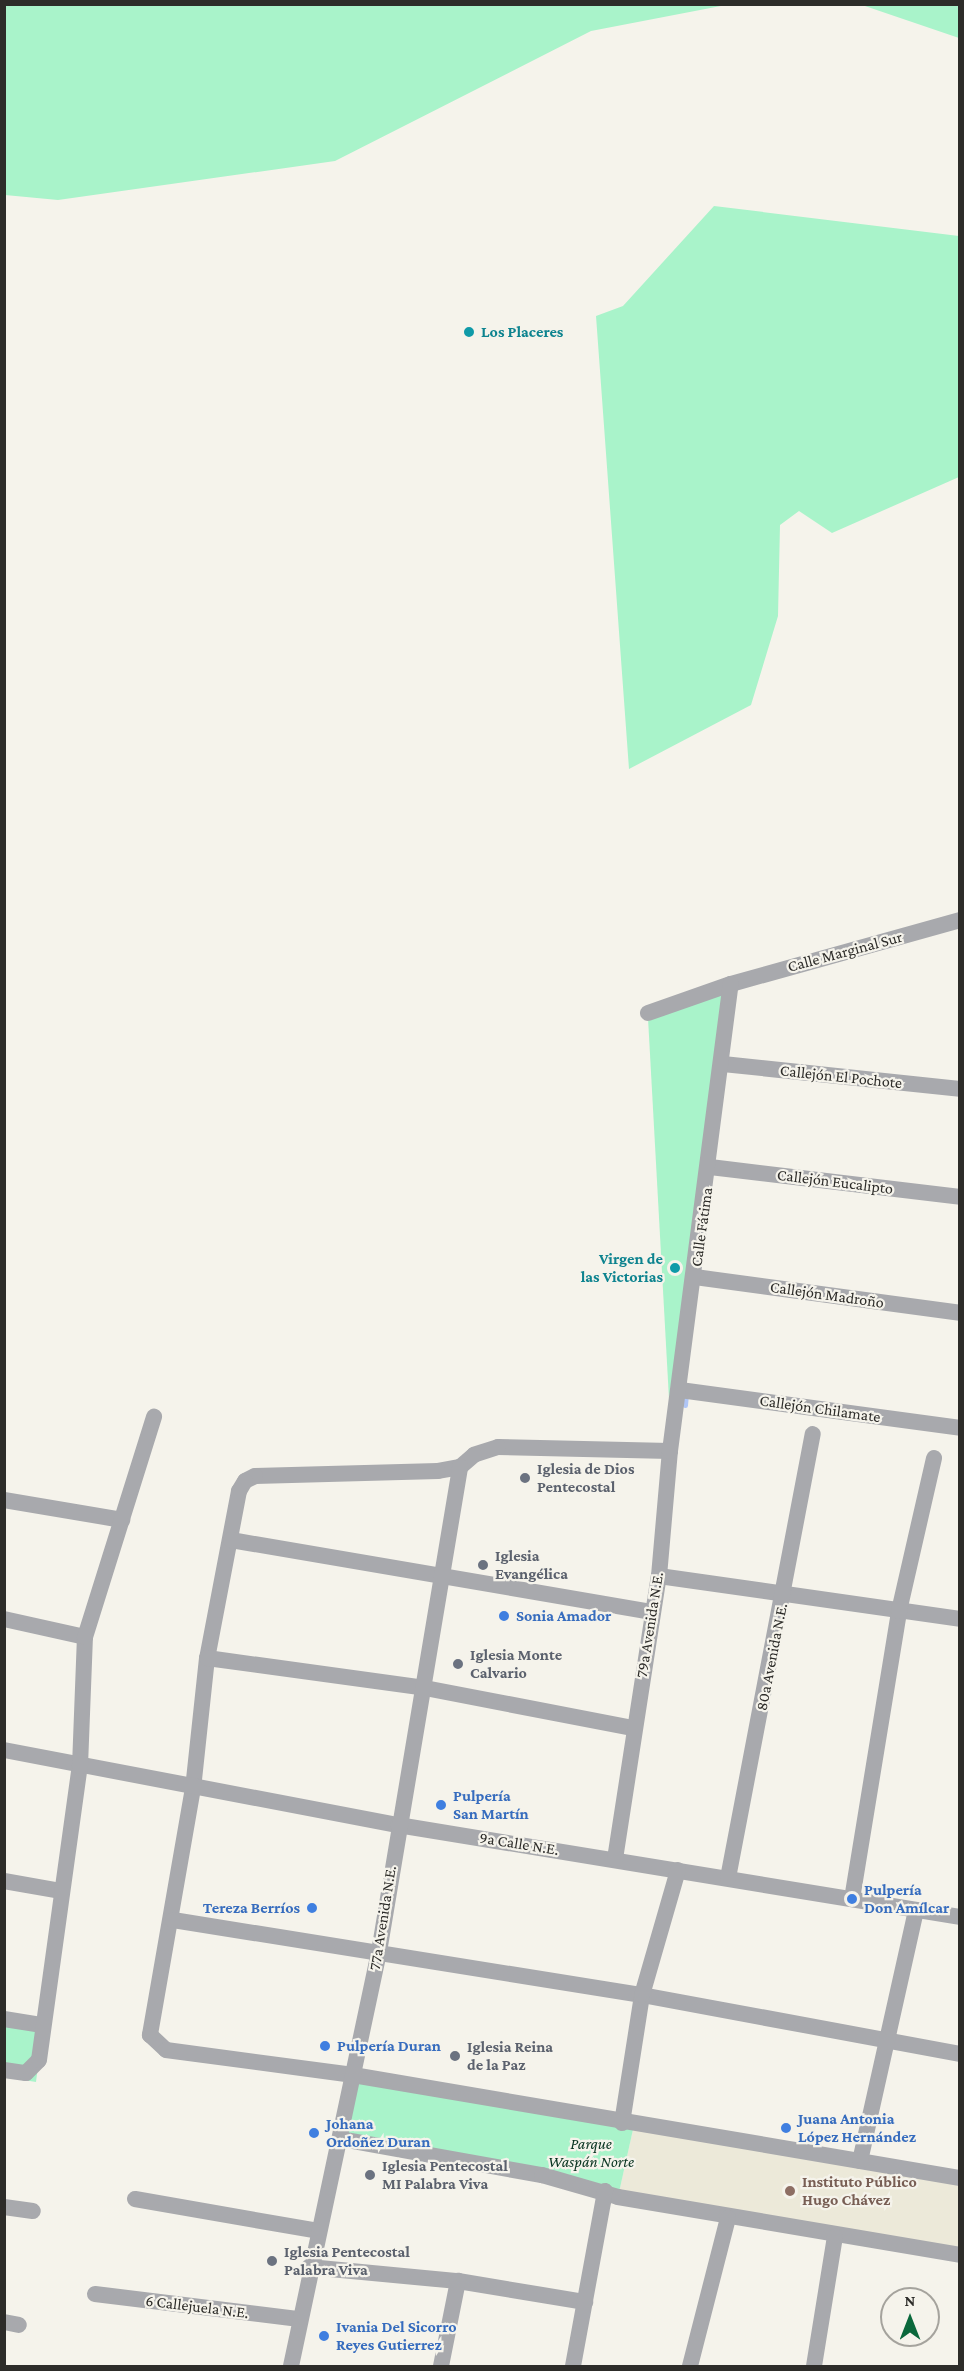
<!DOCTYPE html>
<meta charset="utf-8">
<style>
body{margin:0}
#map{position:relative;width:964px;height:2371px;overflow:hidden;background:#f5f3eb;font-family:"Crimson Pro",serif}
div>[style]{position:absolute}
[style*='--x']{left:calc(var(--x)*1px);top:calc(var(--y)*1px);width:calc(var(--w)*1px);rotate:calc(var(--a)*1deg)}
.built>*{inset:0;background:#ece9d9}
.green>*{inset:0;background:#a9f3ca}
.stream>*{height:5px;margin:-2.5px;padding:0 2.5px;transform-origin:2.5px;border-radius:2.5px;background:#b0c6f6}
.street>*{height:16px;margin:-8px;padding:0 8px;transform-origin:8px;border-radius:8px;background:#a8a9ad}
.dots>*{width:16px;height:16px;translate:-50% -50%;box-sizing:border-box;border:3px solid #f5f3eb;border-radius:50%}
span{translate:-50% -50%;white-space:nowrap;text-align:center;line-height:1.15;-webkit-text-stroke:4.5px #f5f3eb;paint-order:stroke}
.culture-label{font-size:16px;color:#0d838f;font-weight:700}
.left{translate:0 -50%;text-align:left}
.right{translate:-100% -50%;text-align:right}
.street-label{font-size:16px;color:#2d2c29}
.worship-label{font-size:16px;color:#5b616d;font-weight:700}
.shop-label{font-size:16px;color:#366cbe;font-weight:700}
.park-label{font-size:16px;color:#083420;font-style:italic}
.education-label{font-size:16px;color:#785e54;font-weight:700}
.frame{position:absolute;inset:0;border:6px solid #2d2c29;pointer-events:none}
.north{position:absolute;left:880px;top:2287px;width:60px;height:60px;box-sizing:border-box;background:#f5f3eb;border:2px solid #a5a39d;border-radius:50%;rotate:0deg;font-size:16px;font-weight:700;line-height:24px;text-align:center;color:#2d2c29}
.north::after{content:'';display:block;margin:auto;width:21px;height:27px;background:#0a683b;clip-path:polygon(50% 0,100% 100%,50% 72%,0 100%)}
</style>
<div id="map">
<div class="built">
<div style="clip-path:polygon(634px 2125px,959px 2184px,959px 2249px,618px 2197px)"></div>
</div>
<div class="green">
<div style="clip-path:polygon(4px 5px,5px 4px,726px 5px,591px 31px,335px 161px,58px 200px,5px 195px)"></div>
<div style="clip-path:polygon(862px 5px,959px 5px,959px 38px)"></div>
<div style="clip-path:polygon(714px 206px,959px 236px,959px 477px,832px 533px,799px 511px,780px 525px,778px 616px,751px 705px,629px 769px,596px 316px,623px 306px)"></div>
<div style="clip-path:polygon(730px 990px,669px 1399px,648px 1018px)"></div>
<div style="clip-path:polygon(4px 2014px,44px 2021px,36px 2082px,5px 2077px)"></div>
<div style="clip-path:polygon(352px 2080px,634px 2125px,618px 2197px,341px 2139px)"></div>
</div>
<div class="stream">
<div style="--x:685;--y:1405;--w:12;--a:-85"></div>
</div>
<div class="street">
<div style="--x:648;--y:1013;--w:88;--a:-19.3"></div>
<div style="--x:731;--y:984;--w:238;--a:-15.6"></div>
<div style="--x:723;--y:1064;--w:238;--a:6"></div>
<div style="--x:710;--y:1167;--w:252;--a:6.8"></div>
<div style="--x:695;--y:1277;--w:267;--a:7.7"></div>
<div style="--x:680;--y:1390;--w:283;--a:7.7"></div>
<div style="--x:670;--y:1451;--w:172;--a:-178.7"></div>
<div style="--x:498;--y:1447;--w:25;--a:162"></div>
<div style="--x:474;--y:1455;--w:18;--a:139"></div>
<div style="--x:460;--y:1467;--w:22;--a:170"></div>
<div style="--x:438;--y:1471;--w:183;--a:178.4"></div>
<div style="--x:255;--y:1476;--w:11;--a:153"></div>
<div style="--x:245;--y:1481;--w:12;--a:121"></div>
<div style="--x:239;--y:1491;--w:170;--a:100.8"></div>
<div style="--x:207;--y:1658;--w:131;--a:96.1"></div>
<div style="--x:193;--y:1788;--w:251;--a:99.9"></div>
<div style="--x:150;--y:2035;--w:22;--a:43"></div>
<div style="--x:166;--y:2050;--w:189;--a:7.6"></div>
<div style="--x:353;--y:2075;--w:616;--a:9.63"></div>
<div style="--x:4;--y:1500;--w:120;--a:9.6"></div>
<div style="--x:231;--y:1540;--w:426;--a:9.7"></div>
<div style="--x:659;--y:1576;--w:304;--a:8.1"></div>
<div style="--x:4;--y:1619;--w:83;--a:12.5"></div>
<div style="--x:207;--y:1658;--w:220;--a:7.8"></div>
<div style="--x:425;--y:1688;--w:212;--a:10.9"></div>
<div style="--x:4;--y:1750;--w:401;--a:10.8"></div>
<div style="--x:398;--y:1825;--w:569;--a:9.3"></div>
<div style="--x:615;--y:1859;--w:286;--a:-81.2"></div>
<div style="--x:659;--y:1576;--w:125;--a:-85"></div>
<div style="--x:670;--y:1451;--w:471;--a:-82.6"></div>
<div style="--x:728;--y:1878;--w:452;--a:-79.2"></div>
<div style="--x:4;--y:1881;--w:57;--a:10.1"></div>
<div style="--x:852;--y:1899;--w:292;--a:-80.7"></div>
<div style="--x:899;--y:1611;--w:157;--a:-77.1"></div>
<div style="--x:173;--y:1920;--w:475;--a:9.1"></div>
<div style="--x:642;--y:1995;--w:323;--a:10.5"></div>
<div style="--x:4;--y:2019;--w:39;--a:9"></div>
<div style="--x:4;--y:2070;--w:22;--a:8"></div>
<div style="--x:26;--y:2073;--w:18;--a:-45"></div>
<div style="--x:39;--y:2060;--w:297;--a:-82.1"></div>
<div style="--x:80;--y:1766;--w:129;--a:-87.8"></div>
<div style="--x:85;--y:1637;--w:231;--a:-72.6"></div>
<div style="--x:622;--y:2123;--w:130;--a:-81.1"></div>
<div style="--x:642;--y:1995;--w:130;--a:-73.9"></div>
<div style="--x:341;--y:2139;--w:204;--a:10.2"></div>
<div style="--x:542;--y:2175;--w:79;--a:16.1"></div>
<div style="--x:618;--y:2197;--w:347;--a:9.6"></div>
<div style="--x:860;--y:2161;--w:257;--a:-77.4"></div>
<div style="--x:135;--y:2199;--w:186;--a:9.9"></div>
<div style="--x:4;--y:2207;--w:29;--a:8"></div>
<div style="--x:309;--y:2267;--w:150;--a:5.4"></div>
<div style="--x:458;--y:2281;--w:129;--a:9.4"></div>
<div style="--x:95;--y:2294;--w:206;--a:7"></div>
<div style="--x:4;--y:2322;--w:15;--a:11"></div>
<div style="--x:291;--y:2366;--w:423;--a:-78"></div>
<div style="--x:379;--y:1952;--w:492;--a:-80.5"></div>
<div style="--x:441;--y:2366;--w:87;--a:-78.7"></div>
<div style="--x:573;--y:2366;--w:178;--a:-79.6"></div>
<div style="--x:690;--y:2366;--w:153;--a:-75.6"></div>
<div style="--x:814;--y:2366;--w:131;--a:-80.8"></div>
</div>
<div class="dots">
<div style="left:469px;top:332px;background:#0f9aa8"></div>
<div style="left:675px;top:1268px;background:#0f9aa8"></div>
<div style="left:525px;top:1478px;background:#6b7280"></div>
<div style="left:483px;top:1565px;background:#6b7280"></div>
<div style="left:504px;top:1616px;background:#3f7fe0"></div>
<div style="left:458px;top:1664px;background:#6b7280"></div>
<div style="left:441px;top:1805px;background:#3f7fe0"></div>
<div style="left:852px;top:1899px;background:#3f7fe0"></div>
<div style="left:312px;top:1908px;background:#3f7fe0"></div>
<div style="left:325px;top:2046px;background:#3f7fe0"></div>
<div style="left:455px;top:2056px;background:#6b7280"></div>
<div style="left:786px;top:2128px;background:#3f7fe0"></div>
<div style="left:314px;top:2133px;background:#3f7fe0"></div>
<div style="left:370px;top:2175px;background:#6b7280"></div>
<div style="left:790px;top:2191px;background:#8d6e63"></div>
<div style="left:272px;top:2261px;background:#6b7280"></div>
<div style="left:324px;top:2336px;background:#3f7fe0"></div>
</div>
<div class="culture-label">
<span class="left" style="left:481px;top:332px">Los Placeres</span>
<span class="right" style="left:663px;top:1268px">Virgen de<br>las Victorias</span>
</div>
<div class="street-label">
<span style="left:845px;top:952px;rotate:-15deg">Calle Marginal Sur</span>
<span style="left:841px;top:1077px;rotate:6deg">Callejón El Pochote</span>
<span style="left:835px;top:1182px;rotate:7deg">Callejón Eucalipto</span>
<span style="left:702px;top:1227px;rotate:-82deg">Calle Fátima</span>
<span style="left:827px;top:1295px;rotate:8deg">Callejón Madroño</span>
<span style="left:820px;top:1409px;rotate:8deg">Callejón Chilamate</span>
<span style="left:650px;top:1625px;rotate:-81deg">79a Avenida N.E.</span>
<span style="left:772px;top:1657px;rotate:-79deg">80a Avenida N.E.</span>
<span style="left:519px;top:1844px;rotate:9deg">9a Calle N.E.</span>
<span style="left:383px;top:1918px;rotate:-81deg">77a Avenida N.E.</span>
<span style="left:197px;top:2307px;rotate:7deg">6 Callejuela N.E.</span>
</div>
<div class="worship-label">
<span class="left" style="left:537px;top:1478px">Iglesia de Dios<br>Pentecostal</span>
<span class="left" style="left:495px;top:1565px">Iglesia<br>Evangélica</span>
<span class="left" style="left:470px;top:1664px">Iglesia Monte<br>Calvario</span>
<span class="left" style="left:467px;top:2056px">Iglesia Reina<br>de la Paz</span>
<span class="left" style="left:382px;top:2175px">Iglesia Pentecostal<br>MI Palabra Viva</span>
<span class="left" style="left:284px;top:2261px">Iglesia Pentecostal<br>Palabra Viva</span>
</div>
<div class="shop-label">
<span class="left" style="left:516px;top:1616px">Sonia Amador</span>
<span class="left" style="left:453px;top:1805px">Pulpería<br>San Martín</span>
<span class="left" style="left:864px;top:1899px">Pulpería<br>Don Amílcar</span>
<span class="right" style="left:300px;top:1908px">Tereza Berríos</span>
<span class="left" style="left:337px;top:2046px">Pulpería Duran</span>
<span class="left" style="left:798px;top:2128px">Juana Antonia<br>López Hernández</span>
<span class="left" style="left:326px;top:2133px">Johana<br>Ordoñez Duran</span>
<span class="left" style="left:336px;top:2336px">Ivania Del Sicorro<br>Reyes Gutierrez</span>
</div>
<div class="park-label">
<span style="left:591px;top:2153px">Parque<br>Waspán Norte</span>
</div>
<div class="education-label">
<span class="left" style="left:802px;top:2191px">Instituto Público<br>Hugo Chávez</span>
</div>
<div class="frame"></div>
<div class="north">N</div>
</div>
